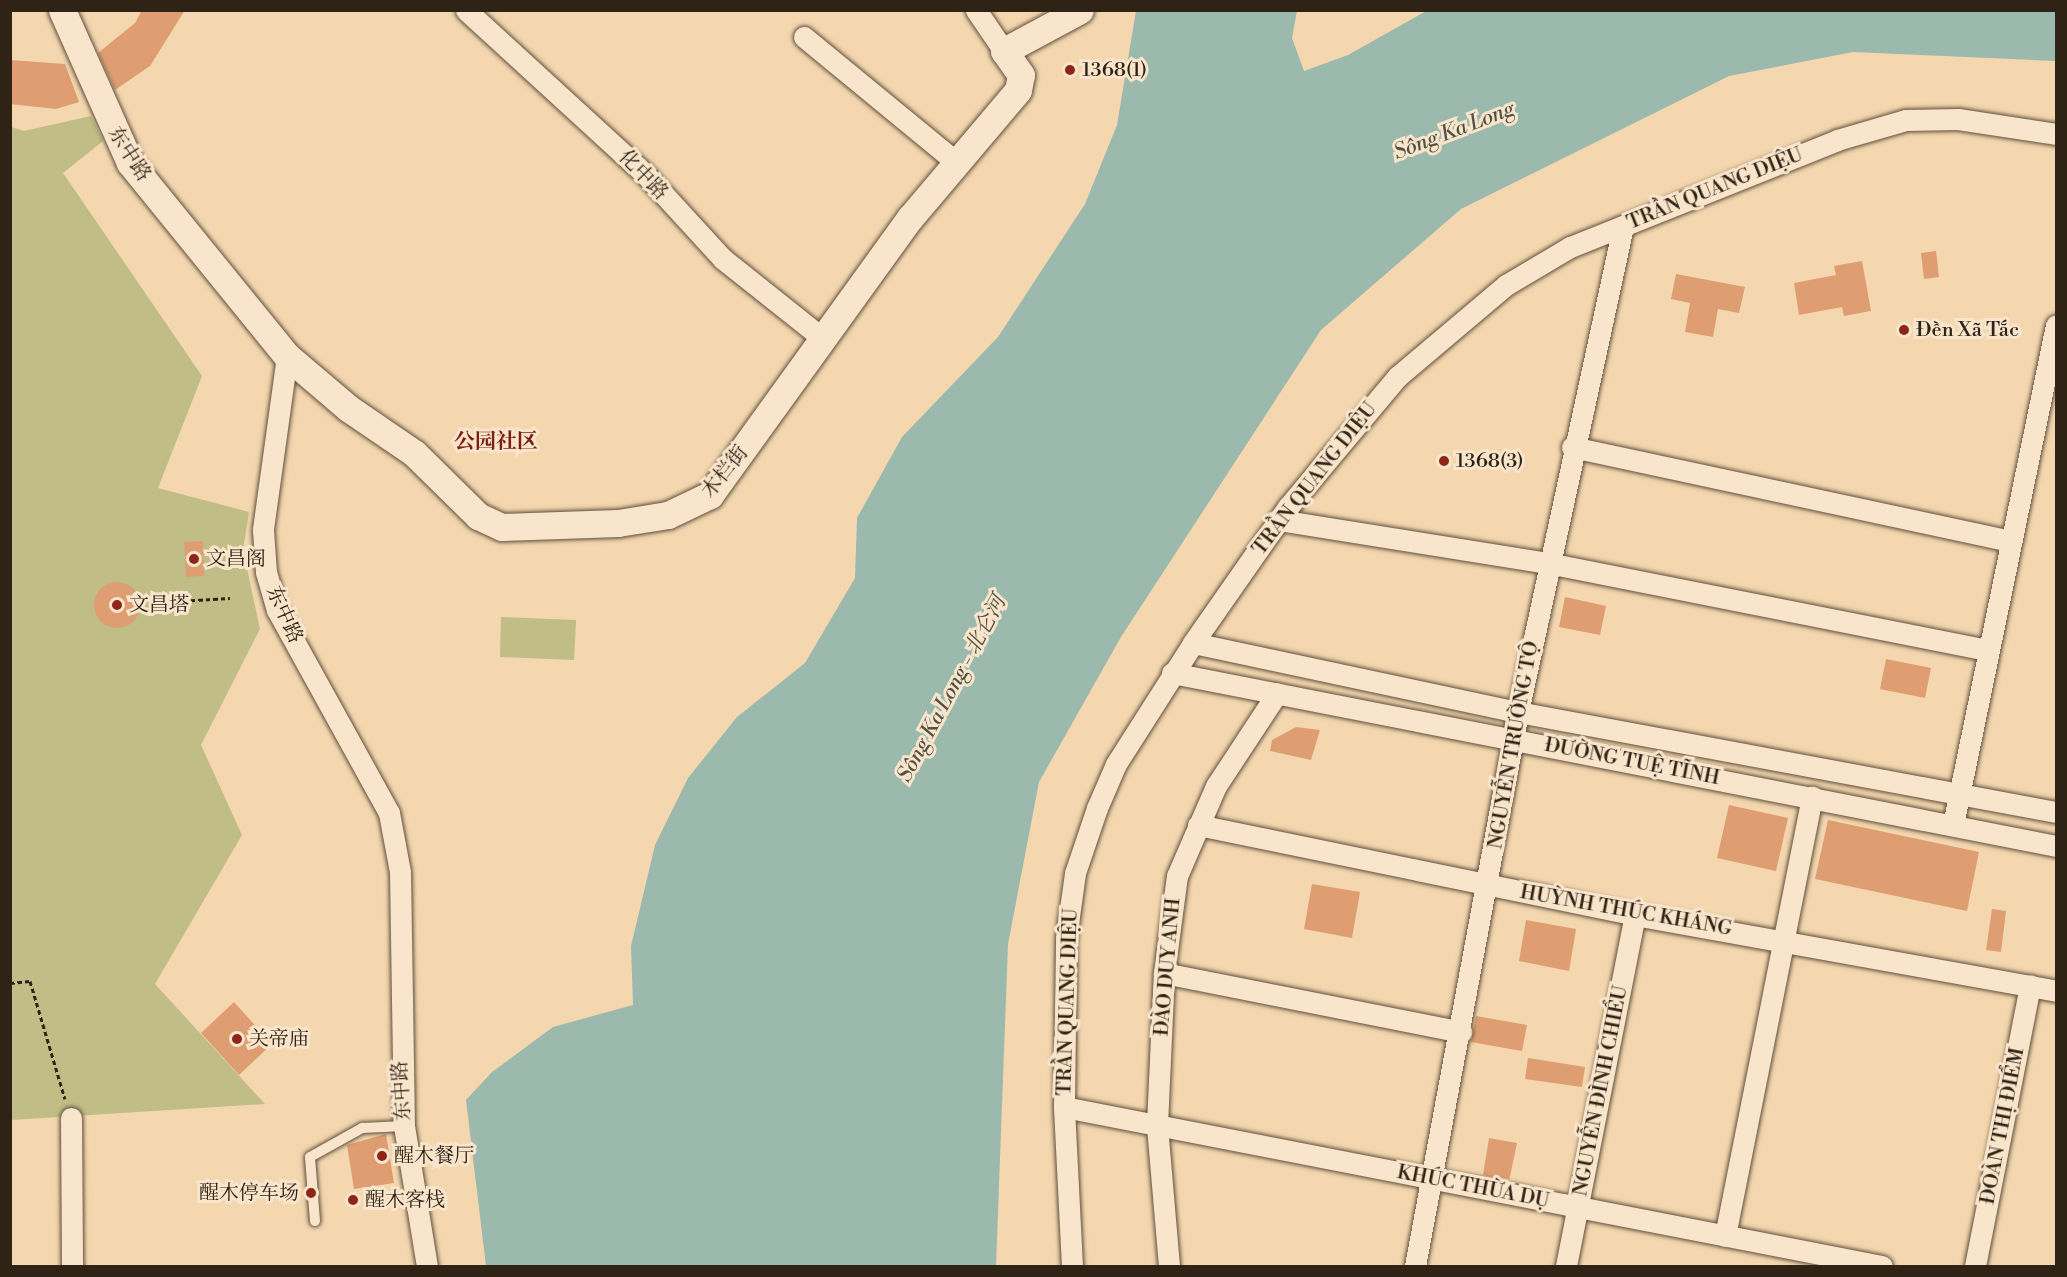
<!DOCTYPE html>
<meta charset="utf-8">
<style>
body{margin:0}
#map{position:relative;width:2067px;height:1277px;overflow:hidden;background:#f4d7af;font-family:"Libre Bodoni","Noto Serif SC",serif}
div>[style]{position:absolute}
[style*='--x']{left:calc(var(--x)*1px);top:calc(var(--y)*1px);width:calc(var(--w)*1px);rotate:calc(var(--a)*1deg)}
.green>*{inset:0;background:#c0bd87}
.water>*{inset:0;background:#9cb9ad}
.building>*{inset:0;background:#df9e71}
.round{border-radius:50%}
.path>*{height:3px;margin-top:-1.5px;transform-origin:0;background:repeating-linear-gradient(90deg,#2f2316 0 4.5px,transparent 0 7.5px)}
.roads{filter:drop-shadow(0 0 2px #60503c) drop-shadow(0 0 2px #60503c)}
.service>*{height:10px;margin:-5px;padding:0 5px;transform-origin:5px;border-radius:5px;background:#f8e5cb}
.minor>*{height:21px;margin:-10.5px;padding:0 10.5px;transform-origin:10.5px;border-radius:10.5px;background:#f8e5cb}
.tertiary>*{height:27px;margin:-13.5px;padding:0 13.5px;transform-origin:13.5px;border-radius:13.5px;background:#f8e5cb}
.dots>*{width:16px;height:16px;translate:-50% -50%;box-sizing:border-box;border:3px solid #f8e5cb;border-radius:50%}
span{translate:-50% -50%;white-space:nowrap;text-align:center;line-height:1.15;-webkit-text-stroke:6px #f8e5cb;paint-order:stroke}
.poi-label{font-size:20px;color:#2f2316}
.left{translate:0 -50%;text-align:left}
.right{translate:-100% -50%;text-align:right}
.street-label{font-size:20px;color:#2f2316}
.water-label{font-size:21px;color:#505043;font-style:italic}
.neighbourhood-label{font-size:21px;color:#7a1f14;font-weight:700}
.frame{position:absolute;inset:0;border:12px solid #2f2316;pointer-events:none}
</style>
<div id="map">
<div class="green">
<div style="clip-path:polygon(91px 116px,103px 141px,63px 173px,202px 376px,158px 488px,249px 512px,243px 550px,260px 629px,201px 745px,242px 835px,155px 984px,265px 1104px,11px 1120px,11px 127px,24px 131px)"></div>
<div style="clip-path:polygon(501px 617px,576px 620px,574px 660px,500px 657px)"></div>
</div>
<div class="water">
<div style="clip-path:polygon(1136px 11px,1297px 11px,1292px 38px,1304px 71px,1348px 55px,1428px 10px,2056px 11px,2056px 61px,1853px 52px,1729px 76px,1461px 209px,1321px 330px,1121px 637px,1039px 782px,1008px 944px,996px 1266px,486px 1266px,466px 1100px,492px 1072px,553px 1027px,633px 1005px,631px 946px,655px 845px,688px 778px,737px 717px,805px 663px,855px 578px,857px 518px,902px 437px,998px 337px,1085px 204px,1117px 125px)"></div>
</div>
<div class="building">
<div style="clip-path:polygon(142px 10px,185px 10px,150px 66px,115px 90px,98px 53px,135px 23px)"></div>
<div style="clip-path:polygon(10px 60px,65px 64px,79px 102px,56px 109px,10px 104px)"></div>
<div style="clip-path:polygon(1936px 251px,1939px 277px,1924px 279px,1921px 253px)"></div>
<div style="clip-path:polygon(1862px 261px,1871px 311px,1844px 316px,1842px 307px,1799px 315px,1794px 283px,1836px 275px,1834px 266px)"></div>
<div style="clip-path:polygon(1676px 274px,1745px 287px,1739px 313px,1718px 309px,1713px 337px,1685px 332px,1690px 303px,1671px 299px)"></div>
<div style="clip-path:polygon(203px 541px,204px 576px,186px 577px,184px 542px)"></div>
<div class="round" style="left:94px;top:582px;width:46px;height:46px"></div>
<div style="clip-path:polygon(1565px 597px,1606px 606px,1600px 635px,1559px 627px)"></div>
<div style="clip-path:polygon(1886px 659px,1931px 668px,1925px 698px,1880px 689px)"></div>
<div style="clip-path:polygon(1296px 727px,1320px 730px,1311px 760px,1270px 751px,1272px 740px)"></div>
<div style="clip-path:polygon(1729px 805px,1788px 818px,1776px 871px,1717px 858px)"></div>
<div style="clip-path:polygon(1828px 820px,1979px 852px,1967px 911px,1815px 879px)"></div>
<div style="clip-path:polygon(1312px 884px,1360px 892px,1352px 938px,1304px 929px)"></div>
<div style="clip-path:polygon(1992px 909px,2006px 911px,2001px 952px,1986px 950px)"></div>
<div style="clip-path:polygon(1526px 920px,1576px 929px,1569px 971px,1519px 961px)"></div>
<div style="clip-path:polygon(234px 1002px,272px 1044px,239px 1075px,201px 1033px)"></div>
<div style="clip-path:polygon(1476px 1016px,1527px 1025px,1522px 1051px,1471px 1042px)"></div>
<div style="clip-path:polygon(1528px 1058px,1585px 1067px,1582px 1087px,1525px 1079px)"></div>
<div style="clip-path:polygon(386px 1134px,394px 1183px,354px 1189px,347px 1145px)"></div>
<div style="clip-path:polygon(1489px 1138px,1517px 1143px,1509px 1181px,1483px 1175px)"></div>
</div>
<div class="path">
<div style="--x:161;--y:602;--w:69;--a:-3.3"></div>
<div style="--x:10;--y:983;--w:20;--a:-6"></div>
<div style="--x:30;--y:981;--w:123;--a:73.5"></div>
</div>
<div class="roads">
<div class="service">
<div style="--x:315;--y:1221;--w:64;--a:-94.5"></div>
<div style="--x:310;--y:1157;--w:60;--a:-29.1"></div>
<div style="--x:362;--y:1128;--w:42;--a:-2.7"></div>
</div>
<div class="minor">
<div style="--x:466;--y:10;--w:243;--a:42.5"></div>
<div style="--x:645;--y:174;--w:115;--a:47.5"></div>
<div style="--x:723;--y:259;--w:125;--a:38.5"></div>
<div style="--x:976;--y:10;--w:50;--a:55.7"></div>
<div style="--x:804;--y:37;--w:195;--a:39.4"></div>
<div style="--x:287;--y:356;--w:176;--a:97.9"></div>
<div style="--x:263;--y:530;--w:42;--a:85.9"></div>
<div style="--x:266;--y:572;--w:40;--a:74"></div>
<div style="--x:277;--y:610;--w:232;--a:61.1"></div>
<div style="--x:389;--y:813;--w:60;--a:79.4"></div>
<div style="--x:400;--y:872;--w:254;--a:89.1"></div>
<div style="--x:404;--y:1126;--w:142;--a:80.7"></div>
<div style="--x:1572;--y:447;--w:448;--a:12.1"></div>
<div style="--x:1279;--y:520;--w:272;--a:9.1"></div>
<div style="--x:1548;--y:563;--w:447;--a:11.2"></div>
<div style="--x:1193;--y:643;--w:332;--a:12"></div>
<div style="--x:1518;--y:712;--w:547;--a:10.53"></div>
<div style="--x:1172;--y:673;--w:901;--a:11.07"></div>
<div style="--x:1198;--y:825;--w:446;--a:11.6"></div>
<div style="--x:1635;--y:915;--w:428;--a:10.2"></div>
<div style="--x:1953;--y:825;--w:510;--a:-78.36"></div>
<div style="--x:1164;--y:973;--w:303;--a:11.2"></div>
<div style="--x:1064;--y:1107;--w:833;--a:11"></div>
<div style="--x:71;--y:1118;--w:148;--a:89.6"></div>
<div style="--x:1725;--y:1236;--w:448;--a:-78.8"></div>
<div style="--x:1072;--y:1266;--w:159;--a:-92.9"></div>
<div style="--x:1064;--y:1107;--w:169;--a:-89.3"></div>
<div style="--x:1066;--y:938;--w:66;--a:-82.1"></div>
<div style="--x:1075;--y:873;--w:69;--a:-71.3"></div>
<div style="--x:1097;--y:808;--w:48;--a:-66.6"></div>
<div style="--x:1116;--y:764;--w:143;--a:-57.5"></div>
<div style="--x:1193;--y:643;--w:166;--a:-55.1"></div>
<div style="--x:1288;--y:507;--w:170;--a:-50"></div>
<div style="--x:1397;--y:377;--w:143;--a:-40.2"></div>
<div style="--x:1506;--y:285;--w:74;--a:-30.7"></div>
<div style="--x:1570;--y:247;--w:288;--a:-21.8"></div>
<div style="--x:1837;--y:140;--w:72;--a:-16.2"></div>
<div style="--x:1906;--y:120;--w:52;--a:-1.1"></div>
<div style="--x:1958;--y:119;--w:99;--a:8.7"></div>
<div style="--x:1169;--y:1266;--w:142;--a:-94.9"></div>
<div style="--x:1157;--y:1125;--w:152;--a:-87.4"></div>
<div style="--x:1164;--y:973;--w:98;--a:-82.4"></div>
<div style="--x:1177;--y:876;--w:98;--a:-66.6"></div>
<div style="--x:1216;--y:786;--w:111;--a:-56.7"></div>
<div style="--x:1415;--y:1266;--w:563;--a:-79.47"></div>
<div style="--x:1518;--y:712;--w:497;--a:-77.8"></div>
<div style="--x:1566;--y:1266;--w:358;--a:-78.9"></div>
<div style="--x:1975;--y:1266;--w:286;--a:-78.9"></div>
</div>
<div class="tertiary">
<div style="--x:62;--y:10;--w:167;--a:66"></div>
<div style="--x:130;--y:163;--w:249;--a:50.9"></div>
<div style="--x:287;--y:356;--w:80;--a:40.4"></div>
<div style="--x:348;--y:408;--w:80;--a:34.3"></div>
<div style="--x:414;--y:453;--w:90;--a:44.5"></div>
<div style="--x:478;--y:516;--w:26;--a:25"></div>
<div style="--x:502;--y:527;--w:116;--a:-2"></div>
<div style="--x:618;--y:523;--w:51;--a:-9.1"></div>
<div style="--x:668;--y:515;--w:47;--a:-25.5"></div>
<div style="--x:710;--y:495;--w:342;--a:-54.2"></div>
<div style="--x:910;--y:218;--w:167;--a:-49.8"></div>
<div style="--x:1018;--y:90;--w:15;--a:-79"></div>
<div style="--x:1021;--y:75;--w:29;--a:-125"></div>
<div style="--x:1004;--y:51;--w:86;--a:-28.3"></div>
</div>
</div>
<div class="dots">
<div style="left:1070px;top:70px;background:#8f2418"></div>
<div style="left:1904px;top:330px;background:#8f2418"></div>
<div style="left:1444px;top:461px;background:#8f2418"></div>
<div style="left:194px;top:559px;background:#8f2418"></div>
<div style="left:117px;top:605px;background:#8f2418"></div>
<div style="left:237px;top:1039px;background:#8f2418"></div>
<div style="left:382px;top:1156px;background:#8f2418"></div>
<div style="left:311px;top:1193px;background:#8f2418"></div>
<div style="left:353px;top:1200px;background:#8f2418"></div>
</div>
<div class="poi-label">
<span class="left" style="left:1082px;top:70px">1368(1)</span>
<span class="left" style="left:1916px;top:330px">Đền Xã Tắc</span>
<span class="left" style="left:1456px;top:461px">1368(3)</span>
<span class="left" style="left:206px;top:559px">文昌阁</span>
<span class="left" style="left:129px;top:605px">文昌塔</span>
<span class="left" style="left:249px;top:1039px">关帝庙</span>
<span class="left" style="left:394px;top:1156px">醒木餐厅</span>
<span class="right" style="left:299px;top:1193px">醒木停车场</span>
<span class="left" style="left:365px;top:1200px">醒木客栈</span>
</div>
<div class="street-label">
<span style="left:129px;top:154px;rotate:57deg">东中路</span>
<span style="left:643px;top:175px;rotate:46deg">化中路</span>
<span style="left:1715px;top:189px;rotate:-22deg">TRẦN QUANG DIỆU</span>
<span style="left:725px;top:472px;rotate:-51deg">木栏街</span>
<span style="left:1315px;top:479px;rotate:-52deg">TRẦN QUANG DIỆU</span>
<span style="left:284px;top:615px;rotate:66deg">东中路</span>
<span style="left:1514px;top:745px;rotate:-80deg">NGUYỄN TRƯỜNG TỘ</span>
<span style="left:1632px;top:762px;rotate:11deg">ĐƯỜNG TUỆ TĨNH</span>
<span style="left:1626px;top:911px;rotate:10deg">HUỲNH THÚC KHÁNG</span>
<span style="left:1168px;top:967px;rotate:-85deg">ĐÀO DUY ANH</span>
<span style="left:1068px;top:1002px;rotate:-88deg">TRẦN QUANG DIỆU</span>
<span style="left:402px;top:1091px;rotate:-94deg">东中路</span>
<span style="left:1601px;top:1091px;rotate:-79deg">NGUYỄN ĐÌNH CHIỂU</span>
<span style="left:2003px;top:1126px;rotate:-79deg">ĐOÀN THỊ ĐIỂM</span>
<span style="left:1473px;top:1187px;rotate:11deg">KHÚC THỪA DỤ</span>
</div>
<div class="water-label">
<span style="left:1454px;top:131px;rotate:-21deg">Sông Ka Long</span>
<span style="left:952px;top:689px;rotate:-62deg">Sông Ka Long - 北仑河</span>
</div>
<div class="neighbourhood-label">
<span style="left:496px;top:442px">公园社区</span>
</div>
<div class="frame"></div>
</div>
